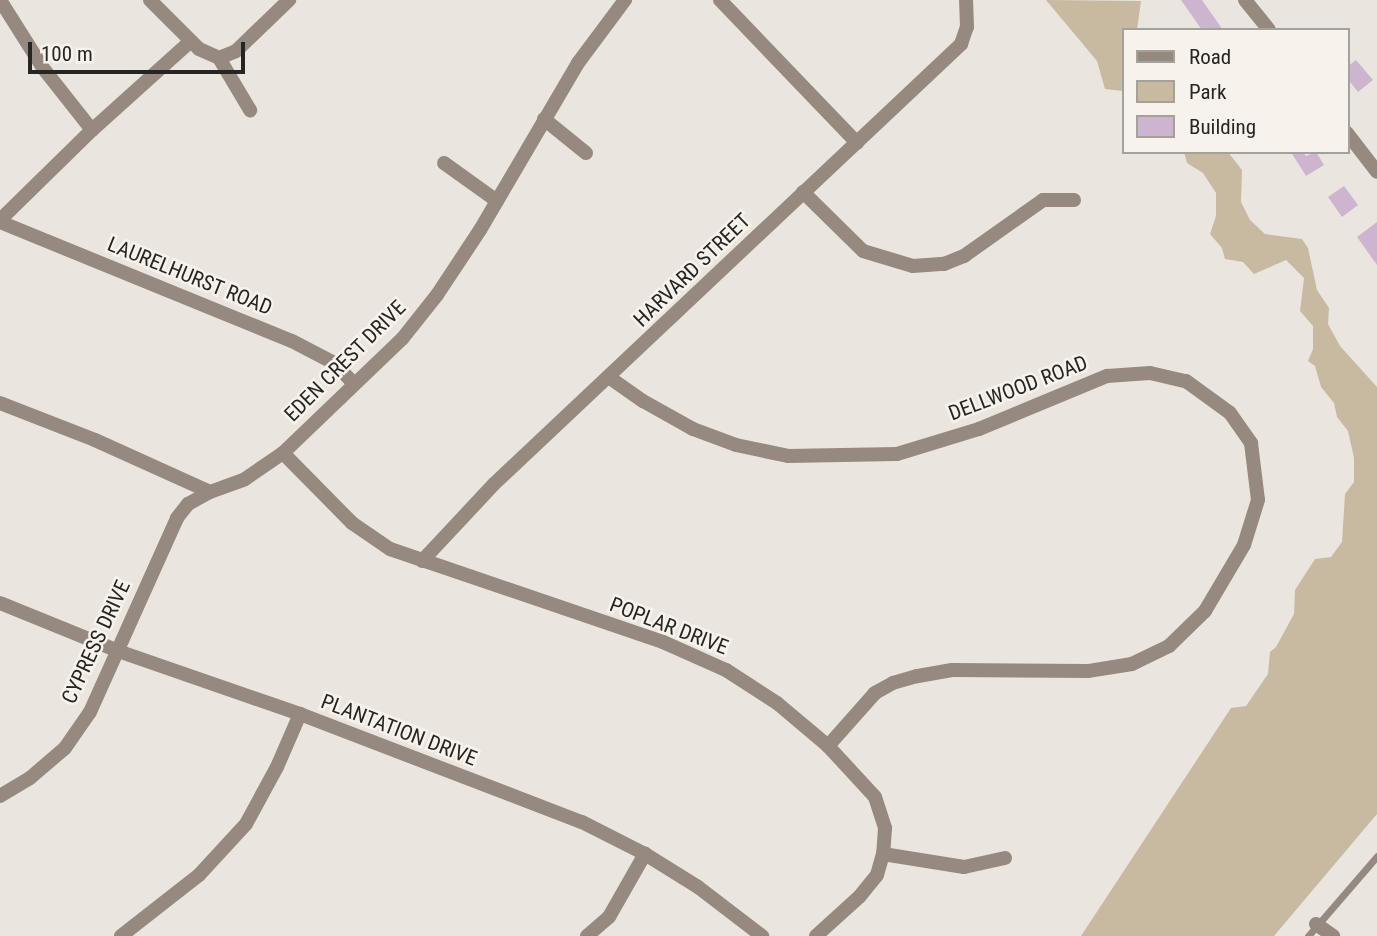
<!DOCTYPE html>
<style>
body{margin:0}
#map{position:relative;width:1377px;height:936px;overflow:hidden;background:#eae6df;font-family:"Roboto Condensed",sans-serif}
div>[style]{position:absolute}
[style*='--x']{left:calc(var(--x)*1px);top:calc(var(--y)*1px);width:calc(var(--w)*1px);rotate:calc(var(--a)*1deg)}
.green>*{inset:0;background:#c7baa0}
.building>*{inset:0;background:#ceb5cf}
.lane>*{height:7px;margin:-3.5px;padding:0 3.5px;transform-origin:3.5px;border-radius:3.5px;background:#96897f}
.street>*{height:14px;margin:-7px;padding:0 7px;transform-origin:7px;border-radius:7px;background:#96897f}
span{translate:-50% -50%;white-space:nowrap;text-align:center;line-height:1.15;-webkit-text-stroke:5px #f7f3ec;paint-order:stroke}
.street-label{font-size:21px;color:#262522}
.legend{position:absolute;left:1122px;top:28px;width:228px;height:126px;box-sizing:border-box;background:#f7f3ec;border:2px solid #a3a19b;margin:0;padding:9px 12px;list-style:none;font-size:21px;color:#262522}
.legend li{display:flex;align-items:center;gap:14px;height:35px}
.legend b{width:35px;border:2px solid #a3a19b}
.scale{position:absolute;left:28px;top:42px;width:217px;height:32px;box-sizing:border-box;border:4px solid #262522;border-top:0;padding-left:9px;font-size:21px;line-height:24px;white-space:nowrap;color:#262522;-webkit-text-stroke:5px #f7f3ec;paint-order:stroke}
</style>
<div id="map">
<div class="green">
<div style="clip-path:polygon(1046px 0,1141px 1px,1137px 30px,1123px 30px,1123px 91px,1105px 89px,1097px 61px)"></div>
<div style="clip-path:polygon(1184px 152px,1228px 152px,1242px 170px,1241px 202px,1250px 220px,1265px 234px,1302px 239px,1308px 248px,1317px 290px,1329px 308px,1328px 324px,1340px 346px,1377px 387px,1377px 814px,1274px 936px,1081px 936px,1231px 708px,1246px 706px,1268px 674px,1270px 652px,1276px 647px,1294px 614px,1295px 590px,1315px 559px,1331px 557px,1342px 542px,1345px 494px,1354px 482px,1354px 458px,1348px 431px,1337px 417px,1334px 403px,1321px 387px,1315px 366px,1308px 361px,1313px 349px,1313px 326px,1300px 311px,1304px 278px,1286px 260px,1254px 274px,1243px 262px,1225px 259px,1222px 248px,1210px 234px,1216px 216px,1216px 193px,1203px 173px,1187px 163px)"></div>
</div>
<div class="building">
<div style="clip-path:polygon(1181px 0,1202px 0,1223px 30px,1202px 30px)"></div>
<div style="clip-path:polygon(1356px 60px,1373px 80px,1358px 92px,1347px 78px,1347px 67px)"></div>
<div style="clip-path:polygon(1291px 152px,1303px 152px,1306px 156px,1316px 152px,1324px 165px,1306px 176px)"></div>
<div style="clip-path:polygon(1344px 186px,1358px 205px,1342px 217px,1328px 197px)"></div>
<div style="clip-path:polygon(1377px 222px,1377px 265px,1357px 237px)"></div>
</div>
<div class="lane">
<div style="--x:1308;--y:936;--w:106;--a:-49.2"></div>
</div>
<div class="street">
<div style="--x:0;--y:0;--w:80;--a:57.7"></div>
<div style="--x:43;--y:68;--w:79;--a:51.7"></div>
<div style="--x:150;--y:0;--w:69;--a:45"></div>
<div style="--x:199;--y:49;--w:22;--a:24"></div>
<div style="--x:219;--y:58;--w:18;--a:-22"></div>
<div style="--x:236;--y:51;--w:74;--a:-43.9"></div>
<div style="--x:720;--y:0;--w:198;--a:46.2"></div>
<div style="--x:1245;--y:0;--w:38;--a:51"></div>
<div style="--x:219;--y:58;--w:61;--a:59.2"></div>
<div style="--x:544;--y:119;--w:54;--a:39"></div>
<div style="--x:1347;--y:133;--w:49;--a:52.4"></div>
<div style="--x:444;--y:163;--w:65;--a:35.6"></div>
<div style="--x:803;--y:192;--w:84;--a:44.5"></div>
<div style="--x:863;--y:251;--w:52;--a:16.7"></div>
<div style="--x:913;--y:266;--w:31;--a:-4"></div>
<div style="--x:944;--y:264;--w:22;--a:-22"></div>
<div style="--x:964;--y:256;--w:97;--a:-35.3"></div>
<div style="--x:1043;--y:200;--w:31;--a:0"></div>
<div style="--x:0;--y:220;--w:129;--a:-44.4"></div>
<div style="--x:92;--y:130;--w:133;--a:-42"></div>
<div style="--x:0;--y:222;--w:315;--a:22.2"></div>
<div style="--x:292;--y:341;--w:47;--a:27.6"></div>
<div style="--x:334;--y:363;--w:29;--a:46"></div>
<div style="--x:610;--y:378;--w:40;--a:34.9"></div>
<div style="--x:643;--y:401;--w:57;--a:29.2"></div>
<div style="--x:693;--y:429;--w:46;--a:20.4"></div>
<div style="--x:736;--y:445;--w:53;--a:11.9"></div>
<div style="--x:788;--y:456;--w:109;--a:-1.1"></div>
<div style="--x:897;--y:454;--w:86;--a:-17"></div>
<div style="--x:979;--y:429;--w:139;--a:-22.5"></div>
<div style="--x:1107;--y:376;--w:43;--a:-4"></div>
<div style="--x:1150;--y:373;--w:37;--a:13"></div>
<div style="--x:1186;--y:381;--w:54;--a:36"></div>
<div style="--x:1230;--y:413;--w:37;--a:55"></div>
<div style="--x:1251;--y:443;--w:57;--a:83"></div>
<div style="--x:1258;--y:500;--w:47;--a:107.3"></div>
<div style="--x:1244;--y:545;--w:77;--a:120.6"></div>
<div style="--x:1205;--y:611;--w:50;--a:135.8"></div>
<div style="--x:1169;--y:646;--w:41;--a:154.1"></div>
<div style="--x:1132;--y:664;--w:45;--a:171"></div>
<div style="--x:1088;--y:671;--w:136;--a:-179.6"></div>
<div style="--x:952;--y:670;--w:36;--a:170"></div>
<div style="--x:917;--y:676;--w:25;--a:164"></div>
<div style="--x:893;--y:683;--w:21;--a:151"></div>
<div style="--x:875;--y:693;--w:71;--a:131.6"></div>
<div style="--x:0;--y:403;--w:102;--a:21.3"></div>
<div style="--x:95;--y:440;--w:126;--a:24.3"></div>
<div style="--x:210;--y:492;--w:37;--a:-20"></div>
<div style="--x:245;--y:479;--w:46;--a:-34.4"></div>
<div style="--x:283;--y:453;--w:165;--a:-43.8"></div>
<div style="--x:402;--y:339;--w:56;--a:-51.5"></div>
<div style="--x:437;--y:295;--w:78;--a:-56.5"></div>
<div style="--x:480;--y:230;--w:194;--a:-59.6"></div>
<div style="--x:578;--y:63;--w:79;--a:-53.3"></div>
<div style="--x:283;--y:453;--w:98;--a:45.4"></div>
<div style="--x:352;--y:523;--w:46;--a:34.4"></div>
<div style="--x:390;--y:549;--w:288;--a:18.8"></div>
<div style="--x:663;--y:642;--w:69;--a:24"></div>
<div style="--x:726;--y:670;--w:61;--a:32.9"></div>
<div style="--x:777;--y:703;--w:67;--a:40.1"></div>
<div style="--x:828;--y:746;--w:69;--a:47.3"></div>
<div style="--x:875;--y:797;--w:33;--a:72"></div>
<div style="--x:885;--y:828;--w:26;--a:94"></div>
<div style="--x:883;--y:854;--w:22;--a:106"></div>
<div style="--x:877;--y:875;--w:28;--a:129"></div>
<div style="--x:859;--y:897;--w:58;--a:137.8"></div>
<div style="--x:422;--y:561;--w:105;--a:-46.9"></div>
<div style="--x:494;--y:484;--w:642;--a:-43.29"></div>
<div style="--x:961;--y:44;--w:18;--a:-71"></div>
<div style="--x:967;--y:27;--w:27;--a:-92"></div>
<div style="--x:0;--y:603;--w:127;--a:22.1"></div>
<div style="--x:118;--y:651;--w:193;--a:19.1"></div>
<div style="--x:300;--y:714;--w:302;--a:21"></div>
<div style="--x:582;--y:822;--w:71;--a:26.9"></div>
<div style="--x:645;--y:854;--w:62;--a:31.9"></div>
<div style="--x:698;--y:887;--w:81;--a:37.4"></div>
<div style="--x:0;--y:796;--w:35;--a:-31"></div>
<div style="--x:30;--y:778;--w:46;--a:-40.6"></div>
<div style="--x:65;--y:748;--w:44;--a:-55.2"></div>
<div style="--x:90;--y:712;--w:213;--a:-65.8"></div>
<div style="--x:177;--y:518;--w:18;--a:-52"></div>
<div style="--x:188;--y:504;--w:25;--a:-29"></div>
<div style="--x:883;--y:854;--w:82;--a:9.1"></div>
<div style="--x:964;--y:867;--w:42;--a:-12.4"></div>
<div style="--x:1316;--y:924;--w:21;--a:35"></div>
<div style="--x:121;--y:936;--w:99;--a:-38"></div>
<div style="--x:199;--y:875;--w:69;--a:-47.3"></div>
<div style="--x:246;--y:824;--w:65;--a:-61.5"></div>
<div style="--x:277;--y:767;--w:58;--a:-66.5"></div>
<div style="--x:587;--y:936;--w:29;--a:-41"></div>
<div style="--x:609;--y:917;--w:73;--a:-60.3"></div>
</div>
<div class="street-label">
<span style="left:692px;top:270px;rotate:-44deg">HARVARD STREET</span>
<span style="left:190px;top:276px;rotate:22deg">LAURELHURST ROAD</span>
<span style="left:345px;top:361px;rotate:-45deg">EDEN CREST DRIVE</span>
<span style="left:1018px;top:388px;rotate:-21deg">DELLWOOD ROAD</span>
<span style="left:669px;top:626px;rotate:21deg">POPLAR DRIVE</span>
<span style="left:96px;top:642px;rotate:-65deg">CYPRESS DRIVE</span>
<span style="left:399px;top:730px;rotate:21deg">PLANTATION DRIVE</span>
</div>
<ul class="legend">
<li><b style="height:9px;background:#96897f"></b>Road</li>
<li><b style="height:19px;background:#c7baa0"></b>Park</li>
<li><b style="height:19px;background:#ceb5cf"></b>Building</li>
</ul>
<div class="scale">100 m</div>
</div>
